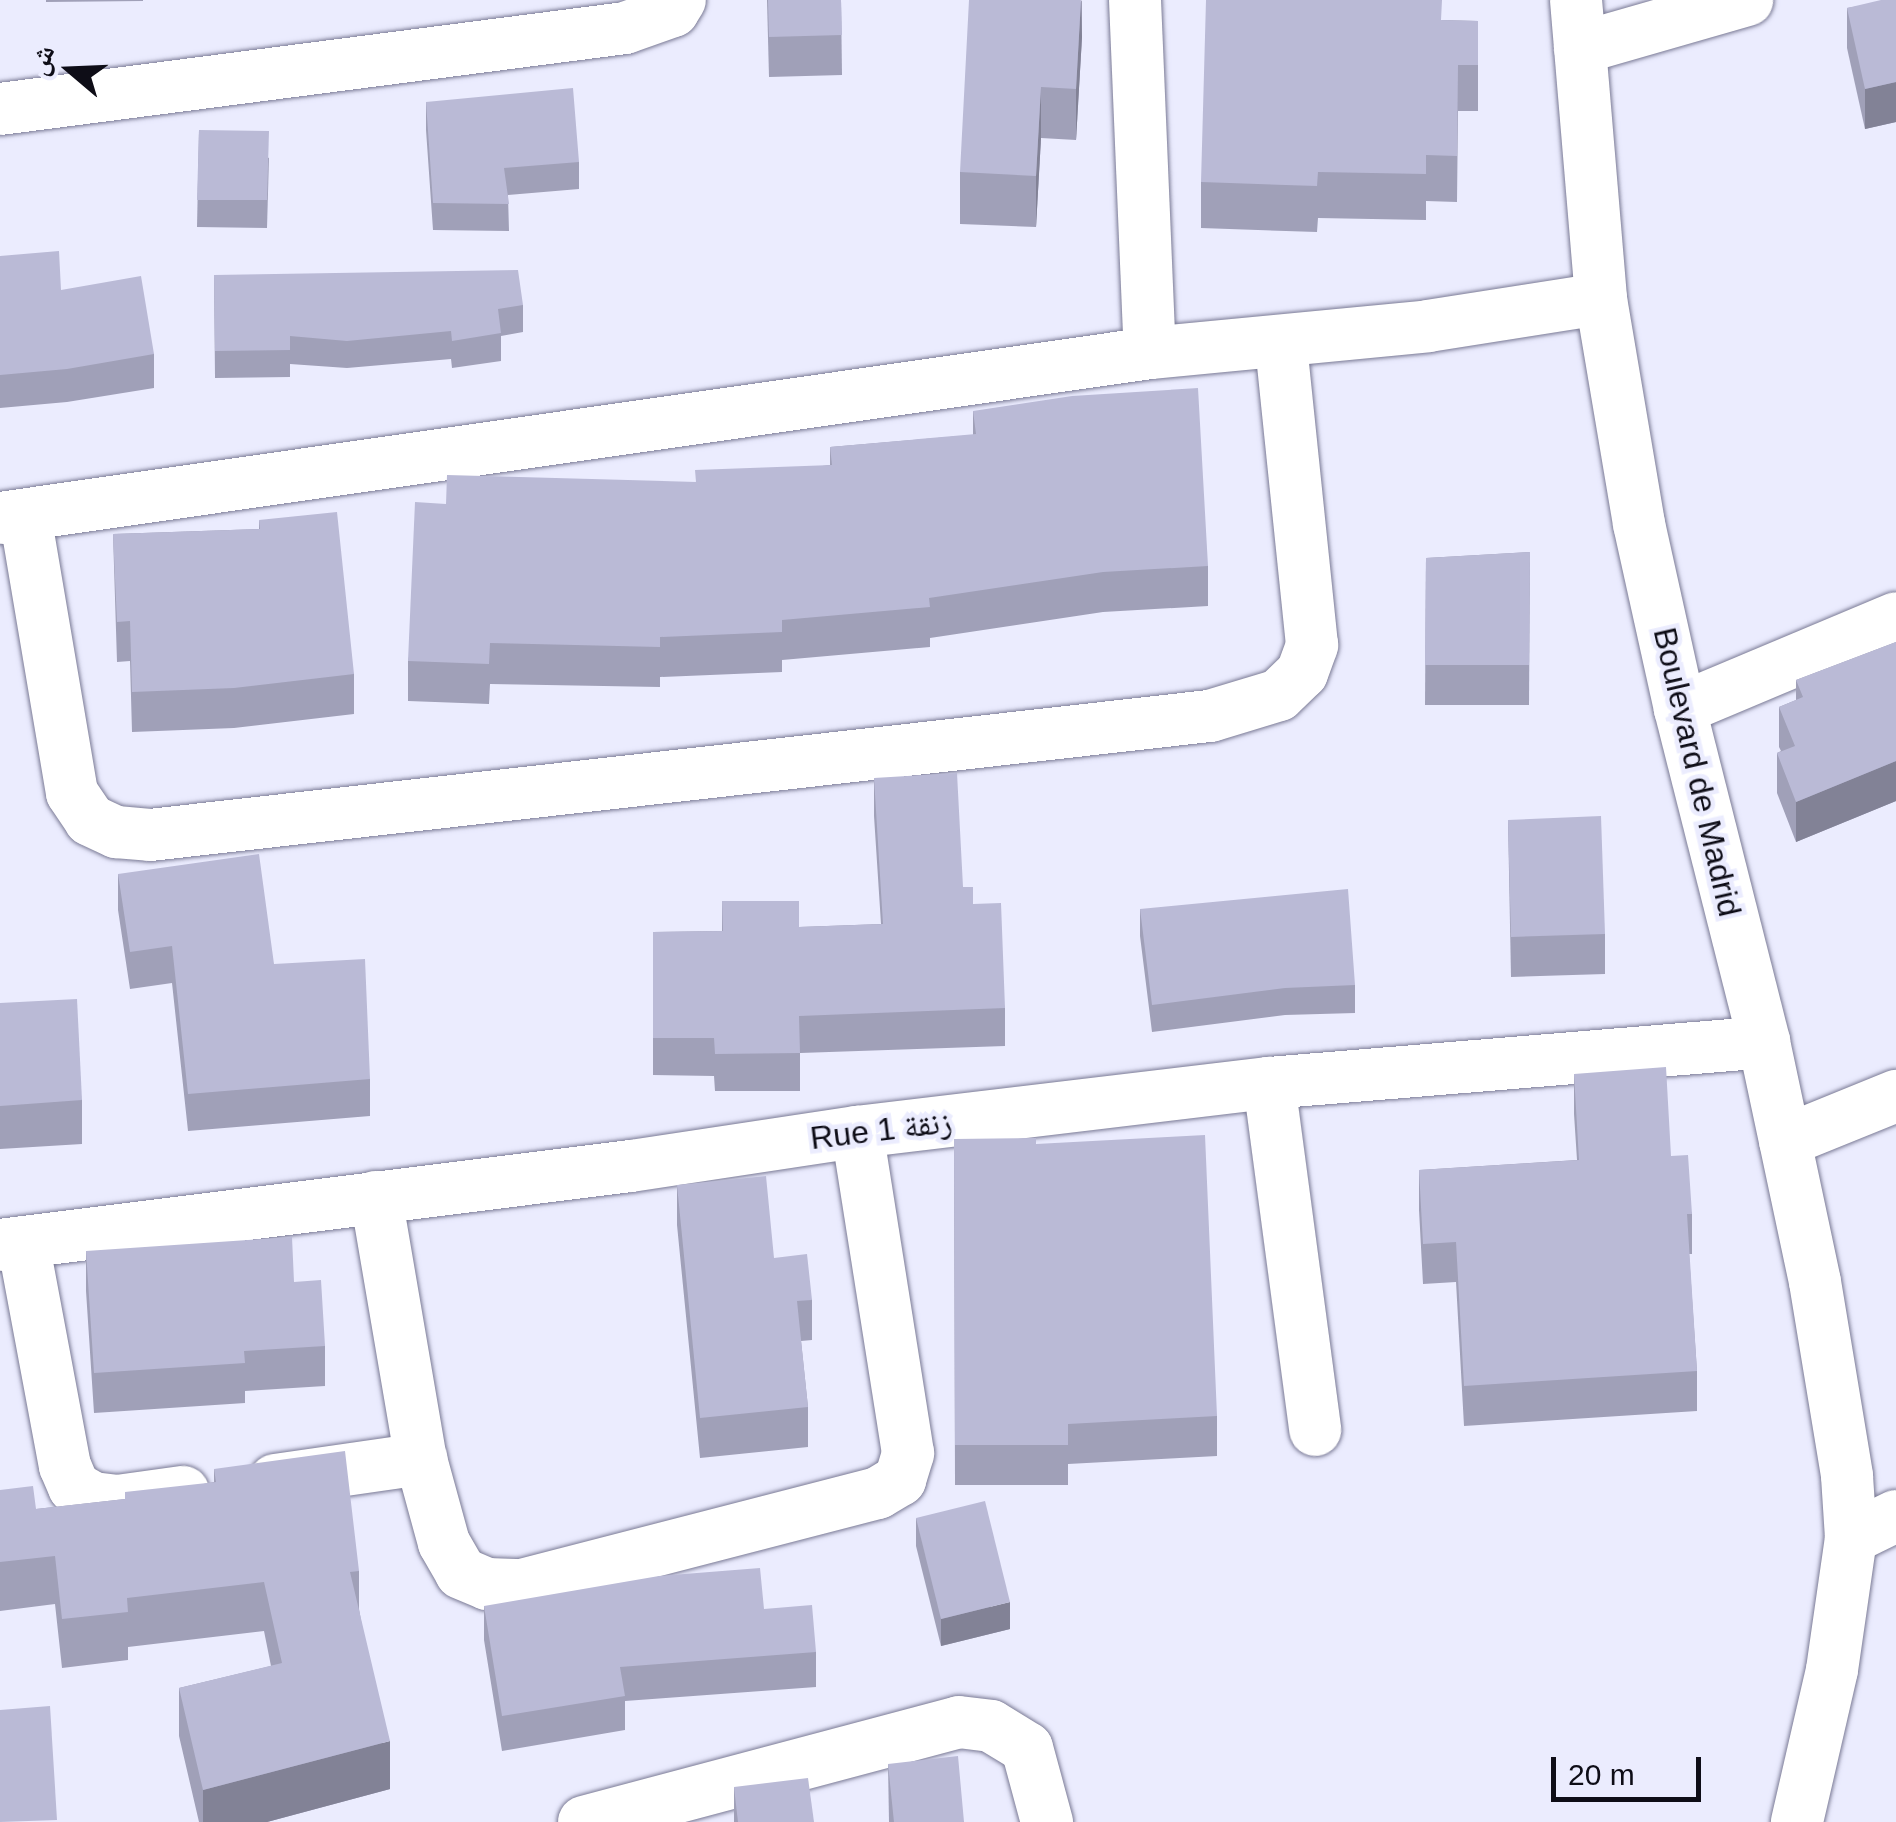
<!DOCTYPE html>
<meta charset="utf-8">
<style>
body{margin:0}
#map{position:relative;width:1896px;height:1822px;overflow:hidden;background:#ebecfe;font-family:Arial,"Noto Naskh Arabic",sans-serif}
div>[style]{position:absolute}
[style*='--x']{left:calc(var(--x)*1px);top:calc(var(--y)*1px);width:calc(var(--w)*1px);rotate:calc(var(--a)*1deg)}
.roads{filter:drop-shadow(0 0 2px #7a7a95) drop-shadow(0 0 2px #7a7a95)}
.minor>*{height:52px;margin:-26px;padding:0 26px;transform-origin:26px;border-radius:26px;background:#fff}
.wall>*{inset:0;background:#a0a0b8}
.shaded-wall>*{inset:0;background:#828296}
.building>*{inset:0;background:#babad6}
span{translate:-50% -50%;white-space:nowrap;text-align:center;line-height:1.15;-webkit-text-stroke:9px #ebecfe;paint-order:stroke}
.street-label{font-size:32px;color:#0e0d17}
.north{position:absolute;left:20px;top:20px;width:100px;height:100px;-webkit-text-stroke:8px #ebecfe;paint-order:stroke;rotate:289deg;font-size:28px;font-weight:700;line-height:40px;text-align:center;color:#0e0d17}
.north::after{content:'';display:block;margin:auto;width:35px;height:45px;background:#0e0d17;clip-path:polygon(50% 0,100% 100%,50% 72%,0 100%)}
.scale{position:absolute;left:1551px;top:1757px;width:150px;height:45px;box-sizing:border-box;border:5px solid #0e0d17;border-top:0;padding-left:12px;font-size:30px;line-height:35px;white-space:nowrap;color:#0e0d17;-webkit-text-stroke:8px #ebecfe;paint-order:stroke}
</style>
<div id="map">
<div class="roads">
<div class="minor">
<div style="--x:1135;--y:0;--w:353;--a:87.6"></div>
<div style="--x:1576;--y:0;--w:300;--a:85.2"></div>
<div style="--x:1601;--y:299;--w:228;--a:80.4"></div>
<div style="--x:1639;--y:524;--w:189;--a:77.5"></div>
<div style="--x:1680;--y:709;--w:343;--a:75.8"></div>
<div style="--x:1764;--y:1042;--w:245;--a:78"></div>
<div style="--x:1815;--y:1282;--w:197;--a:80.6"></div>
<div style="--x:1847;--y:1476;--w:62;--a:86.3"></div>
<div style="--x:1851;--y:1538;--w:133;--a:98.2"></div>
<div style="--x:1832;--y:1670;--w:156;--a:103"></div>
<div style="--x:1580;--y:48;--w:174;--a:-16"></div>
<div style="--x:0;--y:109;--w:630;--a:-7.38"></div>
<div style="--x:625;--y:28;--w:51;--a:-19.5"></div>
<div style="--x:673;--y:11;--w:13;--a:-58"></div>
<div style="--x:25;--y:515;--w:282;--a:80.4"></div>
<div style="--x:72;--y:793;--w:32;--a:56"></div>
<div style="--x:90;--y:820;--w:29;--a:25"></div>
<div style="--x:116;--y:832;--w:34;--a:5"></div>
<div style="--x:150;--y:835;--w:1067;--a:-6.41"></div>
<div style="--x:1210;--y:716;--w:72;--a:-16.9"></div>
<div style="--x:1279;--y:695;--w:32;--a:-44"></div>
<div style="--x:1302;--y:673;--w:30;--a:-70"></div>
<div style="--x:1312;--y:645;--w:304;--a:-95.9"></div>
<div style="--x:0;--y:518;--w:1162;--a:-8.16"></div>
<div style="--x:1150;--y:353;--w:279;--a:-5.5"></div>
<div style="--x:1428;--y:326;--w:175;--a:-8.9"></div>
<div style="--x:1680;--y:709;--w:234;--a:-22.8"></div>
<div style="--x:1269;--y:1083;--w:350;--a:82.4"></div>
<div style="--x:1785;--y:1141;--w:120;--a:-22.1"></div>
<div style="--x:376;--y:1197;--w:266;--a:80.3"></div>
<div style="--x:421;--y:1459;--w:87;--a:74.7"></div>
<div style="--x:444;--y:1543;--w:34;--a:60"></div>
<div style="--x:461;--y:1573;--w:28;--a:23"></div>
<div style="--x:487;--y:1584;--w:35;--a:2"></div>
<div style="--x:522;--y:1585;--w:368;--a:-14.5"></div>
<div style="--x:878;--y:1493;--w:26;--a:-31"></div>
<div style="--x:900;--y:1480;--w:28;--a:-73"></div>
<div style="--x:908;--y:1453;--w:325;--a:-99"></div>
<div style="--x:23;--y:1242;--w:228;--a:79.4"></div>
<div style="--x:65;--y:1466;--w:23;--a:67"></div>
<div style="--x:74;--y:1487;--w:22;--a:30"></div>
<div style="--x:93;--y:1498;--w:25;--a:7"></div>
<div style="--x:118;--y:1501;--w:66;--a:-7.9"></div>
<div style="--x:0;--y:1245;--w:636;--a:-7.14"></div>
<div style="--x:631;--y:1166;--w:229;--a:-8.6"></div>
<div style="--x:857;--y:1132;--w:415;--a:-6.8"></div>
<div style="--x:1269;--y:1083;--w:497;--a:-4.7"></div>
<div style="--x:275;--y:1480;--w:148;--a:-8.2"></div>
<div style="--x:1851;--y:1538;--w:50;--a:-26.1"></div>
<div style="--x:584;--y:1822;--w:388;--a:-14.9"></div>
<div style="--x:959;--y:1722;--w:32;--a:7"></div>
<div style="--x:991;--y:1726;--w:42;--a:31.4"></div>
<div style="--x:1027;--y:1748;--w:77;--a:74.9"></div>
</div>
</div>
<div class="wall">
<div style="clip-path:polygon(46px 0,143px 0,143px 1px,46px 2px)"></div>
<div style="clip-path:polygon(767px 0,841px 0,842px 75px,769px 77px)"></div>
<div style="clip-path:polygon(1082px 0,1082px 37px,1076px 140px,1041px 138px,1036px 227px,960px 224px,960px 172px)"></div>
<div style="clip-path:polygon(1896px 0,1896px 122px,1865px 129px,1847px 48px,1847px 8px)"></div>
<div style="clip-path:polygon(1442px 20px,1478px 21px,1478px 111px,1458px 111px,1457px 202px,1426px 201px,1426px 220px,1318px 218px,1317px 232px,1201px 228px,1201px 182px)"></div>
<div style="clip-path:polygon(426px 102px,579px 162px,579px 189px,508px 195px,509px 231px,433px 230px,426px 130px)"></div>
<div style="clip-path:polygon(199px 130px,269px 158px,267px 228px,197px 227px)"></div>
<div style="clip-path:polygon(0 256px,61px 290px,154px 354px,154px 388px,67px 402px,0 408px)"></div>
<div style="clip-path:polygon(214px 275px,523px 305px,523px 332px,501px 336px,501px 361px,452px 368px,451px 359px,347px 368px,290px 364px,290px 377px,215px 378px)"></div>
<div style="clip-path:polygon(973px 411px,1208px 566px,1208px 606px,1103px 612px,930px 638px,930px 647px,782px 660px,782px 672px,660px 677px,660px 687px,490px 684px,489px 704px,408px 701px,408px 661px,446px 504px,695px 482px,830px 465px,830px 447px,973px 435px)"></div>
<div style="clip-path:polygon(259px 520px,354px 674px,354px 714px,234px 728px,132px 732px,130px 661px,117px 662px,113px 534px,259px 529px)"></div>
<div style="clip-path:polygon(1530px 552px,1529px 705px,1425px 705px,1426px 558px)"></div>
<div style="clip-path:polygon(1896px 642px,1896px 801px,1796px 842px,1777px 793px,1777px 753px,1781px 751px,1779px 747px,1779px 707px,1796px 700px,1796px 680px)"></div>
<div style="clip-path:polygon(874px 778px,963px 887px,973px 904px,1005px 1008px,1005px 1046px,800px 1053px,800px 1091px,715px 1091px,714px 1076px,653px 1075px,653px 932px,722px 931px,722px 901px,799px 927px,881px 924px,874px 816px)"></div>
<div style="clip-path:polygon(1508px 820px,1605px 934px,1605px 974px,1511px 977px)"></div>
<div style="clip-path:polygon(118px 874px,274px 964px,370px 1079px,370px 1116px,188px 1131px,172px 983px,130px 989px,118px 910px)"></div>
<div style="clip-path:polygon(1140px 909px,1355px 985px,1355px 1013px,1285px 1015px,1152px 1032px,1140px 936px)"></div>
<div style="clip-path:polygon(0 1003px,82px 1100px,82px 1144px,0 1149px)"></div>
<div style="clip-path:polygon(1574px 1074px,1671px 1156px,1692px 1214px,1692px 1254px,1689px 1254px,1697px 1371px,1697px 1411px,1464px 1426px,1456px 1282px,1423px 1284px,1419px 1210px,1419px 1170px,1577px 1160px,1574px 1114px)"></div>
<div style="clip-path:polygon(954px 1139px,1036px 1144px,1217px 1416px,1217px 1456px,1068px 1464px,1068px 1485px,955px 1485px)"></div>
<div style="clip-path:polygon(677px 1185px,774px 1258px,812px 1300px,812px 1340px,801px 1341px,808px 1407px,808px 1447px,700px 1458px,677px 1225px)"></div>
<div style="clip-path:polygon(86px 1251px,294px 1282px,325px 1346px,325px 1386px,245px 1391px,245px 1403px,94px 1413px,86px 1291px)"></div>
<div style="clip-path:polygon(214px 1469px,359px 1571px,359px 1609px,390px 1789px,267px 1822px,199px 1822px,179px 1736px,179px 1688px,271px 1666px,264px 1631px,128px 1647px,128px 1660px,62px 1668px,55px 1604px,0 1611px,0 1490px,36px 1509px,125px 1499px,214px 1482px)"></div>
<div style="clip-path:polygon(916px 1518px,1010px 1629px,941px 1646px,916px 1546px)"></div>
<div style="clip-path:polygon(484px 1606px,764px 1609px,816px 1652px,816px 1687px,625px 1701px,625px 1730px,502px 1751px,484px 1640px)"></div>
<div style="clip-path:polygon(888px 1764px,964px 1822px,889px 1822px)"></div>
<div style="clip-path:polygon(734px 1787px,814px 1822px,734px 1822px)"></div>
</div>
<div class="shaded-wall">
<div style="clip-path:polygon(1081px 0,1082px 37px,1076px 140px,1076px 89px)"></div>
<div style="clip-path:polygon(1896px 82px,1896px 122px,1865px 129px,1865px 89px)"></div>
<div style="clip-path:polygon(1041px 87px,1041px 138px,1036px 227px,1036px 176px)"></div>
<div style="clip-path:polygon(1896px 761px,1896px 801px,1796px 842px,1796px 802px)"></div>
<div style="clip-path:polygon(1010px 1602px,1010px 1629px,941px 1646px,941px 1619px)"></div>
<div style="clip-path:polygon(390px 1741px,390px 1789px,267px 1822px,203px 1822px,203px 1790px)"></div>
</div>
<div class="building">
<div style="clip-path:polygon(768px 0,841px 0,842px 35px,769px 37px)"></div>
<div style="clip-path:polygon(969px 0,1081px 0,1076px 89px,1041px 87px,1036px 176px,960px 172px)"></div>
<div style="clip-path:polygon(1206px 0,1442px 0,1441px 20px,1478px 21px,1478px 65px,1458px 65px,1457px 156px,1426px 155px,1426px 174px,1318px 172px,1317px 186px,1201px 182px)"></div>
<div style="clip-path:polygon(1881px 0,1896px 0,1896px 82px,1865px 89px,1847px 8px)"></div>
<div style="clip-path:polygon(573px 88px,579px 162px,504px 168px,509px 204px,433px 203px,426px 102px)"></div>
<div style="clip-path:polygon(199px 130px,269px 131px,267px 200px,197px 200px)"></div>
<div style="clip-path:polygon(59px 251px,61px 290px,141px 276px,154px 354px,67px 369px,0 375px,0 256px)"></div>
<div style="clip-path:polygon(518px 270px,523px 305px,498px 309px,501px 333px,452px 341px,451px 331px,347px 341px,290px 336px,290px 350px,215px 351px,214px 275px)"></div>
<div style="clip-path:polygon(1198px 388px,1208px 566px,1103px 572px,929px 598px,930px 607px,782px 620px,782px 632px,660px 637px,660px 647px,490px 643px,489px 664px,408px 661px,415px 502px,446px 504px,447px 475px,696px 482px,695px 470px,832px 465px,830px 447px,976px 434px,973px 411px,1072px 396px)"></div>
<div style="clip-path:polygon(337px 512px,354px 674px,234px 688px,132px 692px,130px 621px,117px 622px,113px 534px,260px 529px,259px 520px)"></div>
<div style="clip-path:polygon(1530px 552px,1529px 665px,1425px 665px,1426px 558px)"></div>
<div style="clip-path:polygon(1896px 642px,1896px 761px,1796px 802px,1777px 753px,1795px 746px,1779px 707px,1803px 697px,1796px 680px)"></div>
<div style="clip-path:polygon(957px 773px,963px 887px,973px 887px,973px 904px,1001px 903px,1005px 1008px,799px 1016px,800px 1053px,715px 1054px,714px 1038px,653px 1038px,653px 932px,723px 931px,722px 901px,799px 901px,799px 927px,883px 924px,874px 778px)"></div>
<div style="clip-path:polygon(1601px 816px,1605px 934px,1511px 937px,1508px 820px)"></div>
<div style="clip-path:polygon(259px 854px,274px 964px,365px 959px,370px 1079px,188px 1094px,172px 946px,130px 952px,118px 874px)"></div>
<div style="clip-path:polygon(1348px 889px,1355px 985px,1285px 988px,1152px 1005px,1140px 909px)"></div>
<div style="clip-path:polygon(77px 999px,82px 1100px,0 1106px,0 1003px)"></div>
<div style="clip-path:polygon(1666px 1067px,1671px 1156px,1688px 1155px,1692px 1214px,1687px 1214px,1697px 1371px,1464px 1386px,1456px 1242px,1423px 1244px,1419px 1170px,1579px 1160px,1574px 1074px)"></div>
<div style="clip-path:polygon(1205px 1135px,1217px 1416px,1068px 1424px,1068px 1445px,955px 1445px,954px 1139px,1036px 1138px,1036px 1144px)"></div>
<div style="clip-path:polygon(766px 1176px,774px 1258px,807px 1254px,812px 1300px,797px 1301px,808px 1407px,700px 1418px,677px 1185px)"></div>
<div style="clip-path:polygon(292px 1237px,294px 1282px,321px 1280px,325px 1346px,244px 1351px,245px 1363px,94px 1373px,86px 1251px)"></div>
<div style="clip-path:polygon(345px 1451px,359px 1571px,350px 1572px,390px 1741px,203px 1790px,179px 1688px,282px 1663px,264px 1582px,127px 1598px,128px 1612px,62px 1619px,55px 1556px,0 1562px,0 1490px,33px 1486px,36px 1509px,125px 1499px,125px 1492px,216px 1482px,214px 1469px)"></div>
<div style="clip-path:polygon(985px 1501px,1010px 1602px,941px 1619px,916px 1518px)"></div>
<div style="clip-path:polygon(760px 1568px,764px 1609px,812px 1605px,816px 1652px,620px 1667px,625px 1696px,502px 1716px,484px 1606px,659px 1576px)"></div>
<div style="clip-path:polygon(50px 1706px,57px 1820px,0 1822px,0 1710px)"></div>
<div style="clip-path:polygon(958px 1756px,964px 1822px,894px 1822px,888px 1764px)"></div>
<div style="clip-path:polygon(808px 1778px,814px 1822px,738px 1822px,734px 1787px)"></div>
</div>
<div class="street-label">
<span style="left:1697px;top:772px;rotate:77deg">Boulevard de Madrid</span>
<span style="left:881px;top:1130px;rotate:-7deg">Rue 1 زنقة</span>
</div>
<div class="north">ش</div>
<div class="scale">20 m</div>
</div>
